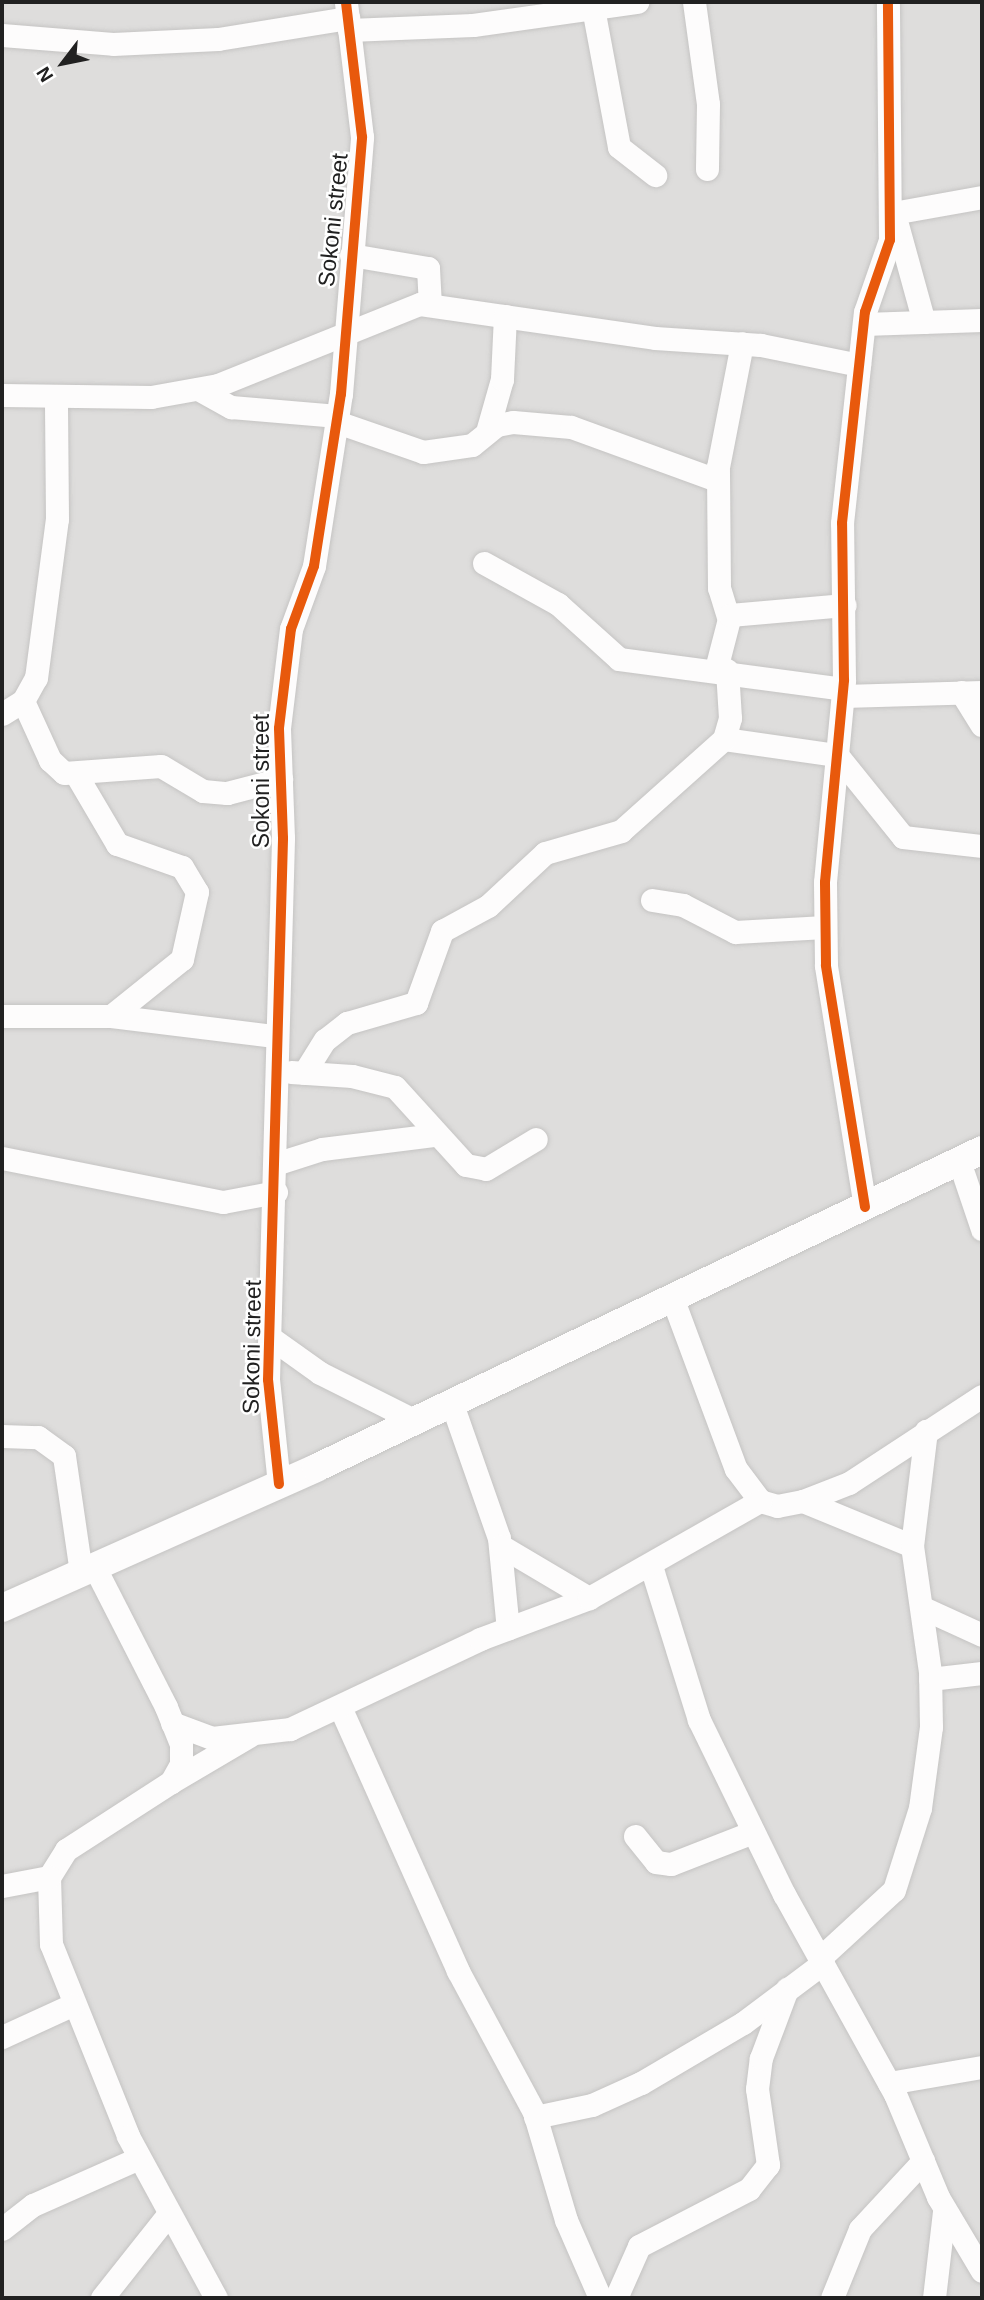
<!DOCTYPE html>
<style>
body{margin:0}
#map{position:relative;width:984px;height:2300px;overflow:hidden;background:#efedeb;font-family:Arial,sans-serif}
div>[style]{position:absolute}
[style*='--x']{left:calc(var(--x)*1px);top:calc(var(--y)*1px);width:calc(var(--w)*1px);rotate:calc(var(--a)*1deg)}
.residential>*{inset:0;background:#dedddc}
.roads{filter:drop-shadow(0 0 2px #c5c4c3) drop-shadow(0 0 2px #c5c4c3)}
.minor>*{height:23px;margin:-11.5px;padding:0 11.5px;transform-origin:11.5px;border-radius:11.5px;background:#fdfcfc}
.tertiary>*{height:28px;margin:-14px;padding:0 14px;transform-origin:14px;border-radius:14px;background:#fdfcfc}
.cycleway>*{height:10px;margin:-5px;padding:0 5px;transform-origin:5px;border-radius:5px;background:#e8590c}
span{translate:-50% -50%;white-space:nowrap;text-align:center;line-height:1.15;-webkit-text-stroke:5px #fff;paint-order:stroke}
.street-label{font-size:23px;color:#212121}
.frame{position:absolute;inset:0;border:4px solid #212121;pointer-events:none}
.north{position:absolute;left:28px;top:28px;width:70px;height:70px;-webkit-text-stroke:5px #fff;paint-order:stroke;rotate:238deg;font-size:19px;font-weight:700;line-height:28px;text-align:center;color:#212121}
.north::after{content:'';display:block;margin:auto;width:24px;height:32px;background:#212121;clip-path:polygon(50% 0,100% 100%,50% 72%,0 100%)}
</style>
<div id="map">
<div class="residential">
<div style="clip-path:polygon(2px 2px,982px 2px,982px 2298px,2px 2298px)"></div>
</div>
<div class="roads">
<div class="minor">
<div style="--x:694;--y:2;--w:103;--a:82.2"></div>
<div style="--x:708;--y:104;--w:65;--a:90.9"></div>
<div style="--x:593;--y:8;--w:141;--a:79.4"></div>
<div style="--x:619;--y:147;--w:46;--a:37.9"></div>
<div style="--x:349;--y:30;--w:124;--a:-2.3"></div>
<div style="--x:473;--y:25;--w:166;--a:-8"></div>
<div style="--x:2;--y:35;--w:111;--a:4.6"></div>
<div style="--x:113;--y:44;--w:105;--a:-2.7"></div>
<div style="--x:218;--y:39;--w:132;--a:-9.2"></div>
<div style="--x:893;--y:213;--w:90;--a:-10.2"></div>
<div style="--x:895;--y:217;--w:109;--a:74.6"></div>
<div style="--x:351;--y:255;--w:78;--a:9.6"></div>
<div style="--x:428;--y:268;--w:36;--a:87"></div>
<div style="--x:864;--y:324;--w:118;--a:-1.9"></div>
<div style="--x:198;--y:389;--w:38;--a:29"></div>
<div style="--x:231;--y:407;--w:107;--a:4.8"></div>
<div style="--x:2;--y:395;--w:149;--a:0.8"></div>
<div style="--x:151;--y:397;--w:68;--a:-10.2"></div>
<div style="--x:218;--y:385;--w:218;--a:-21.9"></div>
<div style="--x:420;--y:304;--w:237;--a:8.2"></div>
<div style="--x:655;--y:338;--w:106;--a:3.8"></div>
<div style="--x:761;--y:345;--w:100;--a:11.5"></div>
<div style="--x:337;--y:422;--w:91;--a:19.2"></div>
<div style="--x:423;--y:452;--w:49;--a:-8.1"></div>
<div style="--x:472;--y:445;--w:32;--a:-39"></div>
<div style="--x:497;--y:425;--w:16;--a:-11"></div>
<div style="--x:513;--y:422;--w:58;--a:4.9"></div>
<div style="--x:571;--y:427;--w:155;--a:20"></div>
<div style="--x:487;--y:432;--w:55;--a:-74.2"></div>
<div style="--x:502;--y:379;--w:63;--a:-87.3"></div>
<div style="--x:484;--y:563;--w:85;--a:29"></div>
<div style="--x:558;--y:604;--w:82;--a:42"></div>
<div style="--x:619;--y:659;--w:226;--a:7.6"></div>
<div style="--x:728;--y:617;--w:30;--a:-107"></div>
<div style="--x:719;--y:588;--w:121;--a:-90.5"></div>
<div style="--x:718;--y:467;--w:126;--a:-79"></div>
<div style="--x:716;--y:669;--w:56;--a:-75.5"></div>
<div style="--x:730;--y:615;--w:115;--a:-5"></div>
<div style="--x:961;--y:692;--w:39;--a:58"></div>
<div style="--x:843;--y:696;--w:139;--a:-1.6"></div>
<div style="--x:23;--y:701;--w:65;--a:65.4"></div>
<div style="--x:50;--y:760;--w:19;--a:43"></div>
<div style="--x:64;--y:773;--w:97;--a:-4.1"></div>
<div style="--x:161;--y:766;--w:49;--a:30.8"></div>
<div style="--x:203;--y:791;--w:24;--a:5"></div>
<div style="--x:227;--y:793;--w:56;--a:-14.5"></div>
<div style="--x:2;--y:714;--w:25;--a:-32"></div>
<div style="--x:23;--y:701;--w:26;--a:-61"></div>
<div style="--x:36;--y:678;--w:160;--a:-82.5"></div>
<div style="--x:57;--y:519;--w:123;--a:-90.5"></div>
<div style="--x:724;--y:739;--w:114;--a:8.1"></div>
<div style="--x:837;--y:755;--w:105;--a:51.2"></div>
<div style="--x:903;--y:837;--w:80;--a:6.5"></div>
<div style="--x:77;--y:776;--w:79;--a:59.5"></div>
<div style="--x:117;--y:844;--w:69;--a:19.5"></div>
<div style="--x:182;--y:867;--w:29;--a:59"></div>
<div style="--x:197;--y:892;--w:69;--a:102.6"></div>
<div style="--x:182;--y:959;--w:91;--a:141.2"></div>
<div style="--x:652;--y:900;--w:31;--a:9"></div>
<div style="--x:683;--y:905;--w:59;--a:27.4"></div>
<div style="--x:735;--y:932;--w:90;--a:-3.2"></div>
<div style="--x:2;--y:1016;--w:109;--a:0"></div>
<div style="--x:111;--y:1016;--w:165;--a:7"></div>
<div style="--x:291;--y:1072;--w:61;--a:3.8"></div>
<div style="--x:352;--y:1076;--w:44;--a:14.3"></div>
<div style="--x:395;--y:1087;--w:105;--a:47.7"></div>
<div style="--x:466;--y:1165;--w:20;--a:11"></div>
<div style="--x:486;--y:1169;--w:58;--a:-31"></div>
<div style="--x:304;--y:1073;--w:39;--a:-58"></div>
<div style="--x:325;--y:1040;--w:28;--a:-38"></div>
<div style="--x:347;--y:1023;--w:72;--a:-16.2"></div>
<div style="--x:416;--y:1003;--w:77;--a:-70.1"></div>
<div style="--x:442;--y:931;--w:52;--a:-28.5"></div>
<div style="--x:488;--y:906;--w:78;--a:-42.9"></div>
<div style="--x:545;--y:853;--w:79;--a:-16.1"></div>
<div style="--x:621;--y:831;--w:138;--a:-41.8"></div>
<div style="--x:724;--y:739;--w:22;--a:-74"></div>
<div style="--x:730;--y:718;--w:48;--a:-93.6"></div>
<div style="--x:2;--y:1158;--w:225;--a:11.3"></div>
<div style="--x:223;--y:1202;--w:54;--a:-10.7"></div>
<div style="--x:959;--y:1161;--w:72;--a:71.3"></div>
<div style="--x:275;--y:1164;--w:49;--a:-17.7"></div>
<div style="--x:322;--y:1149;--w:114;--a:-7.1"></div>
<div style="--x:865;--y:1207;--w:245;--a:-99.2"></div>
<div style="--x:826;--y:965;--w:83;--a:-90.7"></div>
<div style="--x:825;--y:882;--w:203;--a:-84.6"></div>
<div style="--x:844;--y:680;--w:157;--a:-90.7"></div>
<div style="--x:842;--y:523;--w:212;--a:-83.8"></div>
<div style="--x:865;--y:312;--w:76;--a:-70.9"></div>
<div style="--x:890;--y:240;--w:238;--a:-90.5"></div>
<div style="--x:673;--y:1300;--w:180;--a:69.6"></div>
<div style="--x:736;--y:1469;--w:40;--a:53"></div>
<div style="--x:760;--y:1501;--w:18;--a:16"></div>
<div style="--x:777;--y:1506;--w:26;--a:-11"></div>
<div style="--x:803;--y:1501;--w:49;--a:-21.4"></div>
<div style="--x:849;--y:1483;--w:159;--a:-33.2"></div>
<div style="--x:271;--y:1338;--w:60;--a:35.5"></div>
<div style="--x:320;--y:1373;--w:107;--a:26.6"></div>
<div style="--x:452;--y:1404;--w:142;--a:70.7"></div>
<div style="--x:499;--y:1538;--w:91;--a:84.4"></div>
<div style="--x:2;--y:1436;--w:36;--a:2"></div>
<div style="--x:38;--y:1437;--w:32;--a:36"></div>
<div style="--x:64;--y:1456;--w:117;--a:81.7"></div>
<div style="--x:279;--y:1484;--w:105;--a:-96"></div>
<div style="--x:268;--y:1380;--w:542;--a:-88.41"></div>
<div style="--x:283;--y:838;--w:110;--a:-92.1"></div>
<div style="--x:279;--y:728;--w:100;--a:-83.1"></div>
<div style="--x:291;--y:629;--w:67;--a:-69.9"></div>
<div style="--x:314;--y:566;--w:174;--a:-81.1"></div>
<div style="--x:341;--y:394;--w:258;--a:-85.3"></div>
<div style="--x:362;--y:137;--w:136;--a:-96.8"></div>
<div style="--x:803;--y:1501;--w:118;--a:22.4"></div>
<div style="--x:501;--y:1546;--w:102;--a:30.6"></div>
<div style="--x:94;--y:1566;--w:158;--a:62.9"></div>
<div style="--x:166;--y:1707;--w:40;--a:68"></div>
<div style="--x:181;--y:1744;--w:20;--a:90"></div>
<div style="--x:181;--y:1764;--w:21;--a:119"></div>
<div style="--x:171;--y:1782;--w:125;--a:147.1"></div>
<div style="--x:66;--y:1850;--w:32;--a:122"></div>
<div style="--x:49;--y:1877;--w:67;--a:88.3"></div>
<div style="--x:51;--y:1944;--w:207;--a:68.1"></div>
<div style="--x:128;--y:2136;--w:184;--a:61.5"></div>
<div style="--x:651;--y:1566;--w:161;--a:72.7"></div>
<div style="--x:699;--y:1720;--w:194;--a:64"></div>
<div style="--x:784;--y:1894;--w:229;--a:61"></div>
<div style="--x:895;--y:2094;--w:112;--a:67.3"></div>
<div style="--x:938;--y:2197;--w:86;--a:59.3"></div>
<div style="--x:923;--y:1608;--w:65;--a:24.6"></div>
<div style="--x:930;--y:1679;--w:52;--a:-6.6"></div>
<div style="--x:340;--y:1707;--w:289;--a:65.9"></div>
<div style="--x:458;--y:1971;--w:160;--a:61.7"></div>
<div style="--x:534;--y:2112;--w:113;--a:73.5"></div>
<div style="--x:566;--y:2220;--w:85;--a:66.4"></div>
<div style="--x:172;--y:1723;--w:43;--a:20.6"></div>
<div style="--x:212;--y:1738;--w:79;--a:-6.6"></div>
<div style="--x:290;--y:1729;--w:210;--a:-25.3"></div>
<div style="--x:480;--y:1639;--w:116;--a:-20.6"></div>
<div style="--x:589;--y:1598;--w:197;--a:-29.6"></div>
<div style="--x:171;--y:1782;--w:91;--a:-30.5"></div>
<div style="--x:635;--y:1836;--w:33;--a:51"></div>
<div style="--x:656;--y:1862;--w:15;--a:8"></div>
<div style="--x:671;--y:1864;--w:88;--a:-21.3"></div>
<div style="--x:2;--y:1886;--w:48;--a:-10.8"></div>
<div style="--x:820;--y:1958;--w:100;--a:-42.6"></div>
<div style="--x:894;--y:1890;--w:86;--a:-72.4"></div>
<div style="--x:920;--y:1808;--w:82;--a:-82.3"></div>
<div style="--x:931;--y:1727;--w:55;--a:-91"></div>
<div style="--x:930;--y:1672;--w:127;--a:-98.1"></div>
<div style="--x:912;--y:1546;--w:116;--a:-83.1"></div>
<div style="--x:2;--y:2037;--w:77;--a:-24.6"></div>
<div style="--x:889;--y:2083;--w:94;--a:-9.8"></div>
<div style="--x:535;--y:2117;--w:58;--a:-11.9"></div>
<div style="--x:592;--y:2105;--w:54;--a:-24.2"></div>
<div style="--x:641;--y:2083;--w:118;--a:-30.5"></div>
<div style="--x:743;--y:2023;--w:100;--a:-36.9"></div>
<div style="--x:2;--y:2229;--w:39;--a:-38"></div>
<div style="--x:33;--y:2205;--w:116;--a:-23.9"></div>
<div style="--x:102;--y:2298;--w:105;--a:-51.6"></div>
<div style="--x:616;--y:2298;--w:57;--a:-66.1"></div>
<div style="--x:639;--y:2246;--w:124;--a:-27.4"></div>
<div style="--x:749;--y:2189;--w:31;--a:-52"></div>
<div style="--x:768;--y:2165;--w:77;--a:-98.2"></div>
<div style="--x:757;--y:2089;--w:31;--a:-83"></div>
<div style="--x:761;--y:2058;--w:74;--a:-69.4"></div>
<div style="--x:832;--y:2298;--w:74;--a:-67.9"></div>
<div style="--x:860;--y:2229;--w:93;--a:-47.2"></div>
<div style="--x:934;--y:2298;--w:88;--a:-83.4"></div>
</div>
<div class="tertiary">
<div style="--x:2;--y:1608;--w:344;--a:-24"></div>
<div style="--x:316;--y:1468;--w:738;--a:-25.52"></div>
</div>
</div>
<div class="cycleway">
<div style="--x:865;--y:1207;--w:245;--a:-99.2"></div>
<div style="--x:826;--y:965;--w:83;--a:-90.7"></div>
<div style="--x:825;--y:882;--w:203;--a:-84.6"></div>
<div style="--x:844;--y:680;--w:157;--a:-90.7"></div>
<div style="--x:842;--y:523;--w:212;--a:-83.8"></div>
<div style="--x:865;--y:312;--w:76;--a:-70.9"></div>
<div style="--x:890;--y:240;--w:238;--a:-90.5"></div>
<div style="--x:279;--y:1484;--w:105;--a:-96"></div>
<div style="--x:268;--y:1380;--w:542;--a:-88.41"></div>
<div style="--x:283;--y:838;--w:110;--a:-92.1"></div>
<div style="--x:279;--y:728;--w:100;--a:-83.1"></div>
<div style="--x:291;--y:629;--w:67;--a:-69.9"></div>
<div style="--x:314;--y:566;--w:174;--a:-81.1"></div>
<div style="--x:341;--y:394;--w:258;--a:-85.3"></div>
<div style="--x:362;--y:137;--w:136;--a:-96.8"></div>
</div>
<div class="street-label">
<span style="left:333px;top:220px;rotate:-84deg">Sokoni street</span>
<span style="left:261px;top:781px;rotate:-90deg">Sokoni street</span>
<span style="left:252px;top:1347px;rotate:-89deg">Sokoni street</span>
</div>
<div class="frame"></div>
<div class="north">N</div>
</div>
